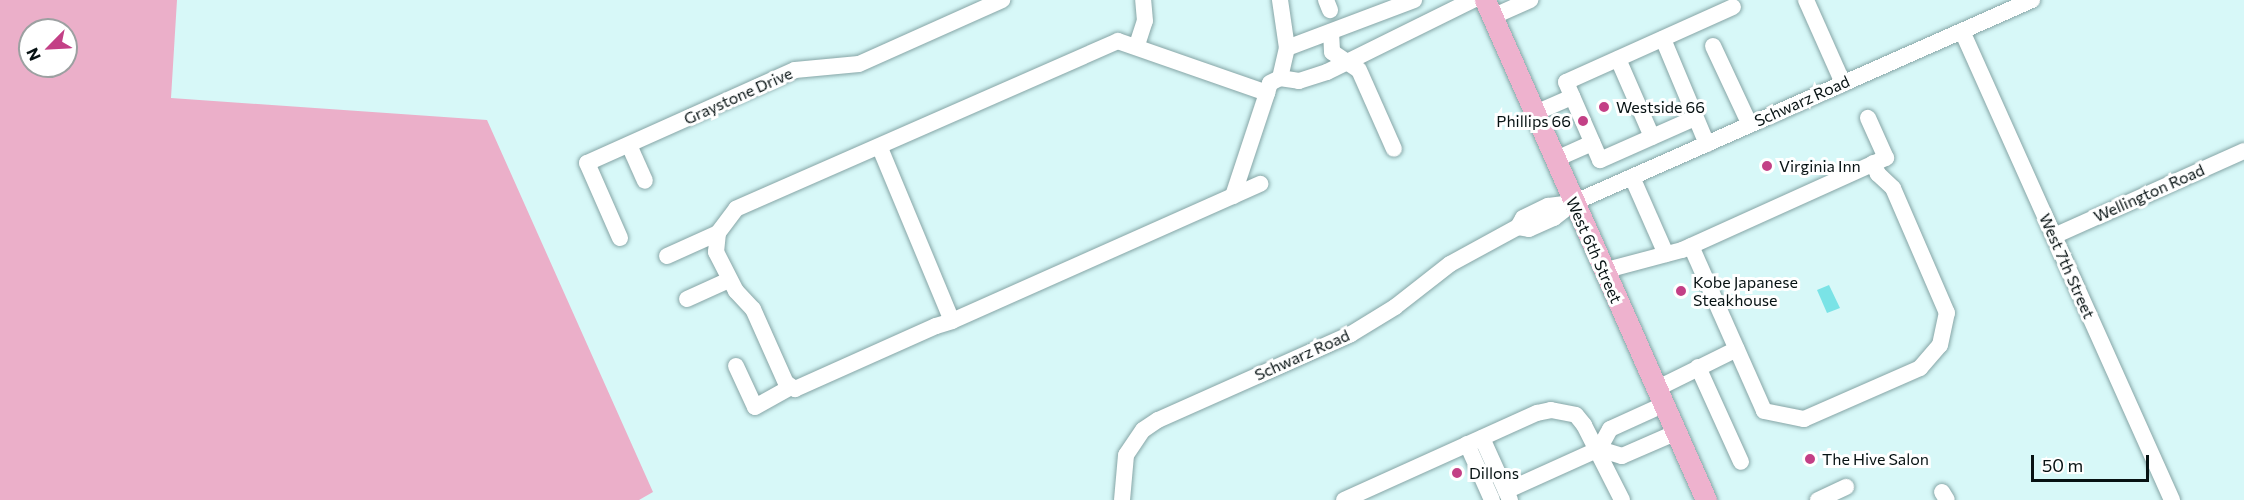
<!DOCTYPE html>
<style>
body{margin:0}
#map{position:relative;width:2244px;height:500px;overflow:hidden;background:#d7f8f8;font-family:Commissioner,sans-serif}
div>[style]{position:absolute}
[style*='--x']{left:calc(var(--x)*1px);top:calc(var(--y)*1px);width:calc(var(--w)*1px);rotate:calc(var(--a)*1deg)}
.green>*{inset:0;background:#ebafc9}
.water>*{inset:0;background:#7ae3e6}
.roads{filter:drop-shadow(0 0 2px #86a5a6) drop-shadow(0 0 2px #86a5a6)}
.minor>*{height:16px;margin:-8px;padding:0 8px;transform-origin:8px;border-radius:8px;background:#fff}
.major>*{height:21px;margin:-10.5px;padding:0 10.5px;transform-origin:10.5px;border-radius:10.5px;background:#eeb2ce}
.dots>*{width:16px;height:16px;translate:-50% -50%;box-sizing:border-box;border:3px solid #fff;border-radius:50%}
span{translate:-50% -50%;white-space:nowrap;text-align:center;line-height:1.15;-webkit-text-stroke:6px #fff;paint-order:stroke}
.street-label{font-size:16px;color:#071213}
.poi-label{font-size:16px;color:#071213}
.left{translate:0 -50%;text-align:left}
.right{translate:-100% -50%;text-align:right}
.north{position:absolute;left:18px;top:18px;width:60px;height:60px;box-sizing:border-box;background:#fff;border:2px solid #9ca0a1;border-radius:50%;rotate:246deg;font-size:16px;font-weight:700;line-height:24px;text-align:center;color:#071213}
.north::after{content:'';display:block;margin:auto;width:21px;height:27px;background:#c34086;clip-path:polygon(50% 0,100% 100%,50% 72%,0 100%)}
.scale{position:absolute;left:2031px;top:455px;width:118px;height:27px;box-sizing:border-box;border:3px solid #071213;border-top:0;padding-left:8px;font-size:18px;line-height:21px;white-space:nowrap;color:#071213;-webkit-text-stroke:4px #fff;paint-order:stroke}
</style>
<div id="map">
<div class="green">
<div style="clip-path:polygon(evenodd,0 0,177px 0,171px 98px,487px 120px,653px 492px,639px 500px,0 500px,0 0,30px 30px,66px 30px,66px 66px,30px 66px,30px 30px)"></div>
</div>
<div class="water">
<div style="clip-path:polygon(1829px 285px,1840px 308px,1827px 313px,1817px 290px)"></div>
</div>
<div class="roads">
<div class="minor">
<div style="--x:1326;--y:0;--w:11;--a:68"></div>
<div style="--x:1806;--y:0;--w:91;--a:66"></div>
<div style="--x:1492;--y:17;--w:42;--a:-24.1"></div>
<div style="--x:1962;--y:31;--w:514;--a:65.88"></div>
<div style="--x:1331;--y:32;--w:20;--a:87"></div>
<div style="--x:1332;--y:52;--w:32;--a:34"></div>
<div style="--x:1359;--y:70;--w:86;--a:66.1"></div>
<div style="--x:1663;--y:39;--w:114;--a:67.3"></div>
<div style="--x:1137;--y:45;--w:25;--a:-72"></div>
<div style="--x:1145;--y:21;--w:21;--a:-95"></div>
<div style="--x:1713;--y:46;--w:87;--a:64.9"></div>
<div style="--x:1287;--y:48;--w:136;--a:-20.7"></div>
<div style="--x:1618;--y:59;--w:85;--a:66.4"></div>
<div style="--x:1280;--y:78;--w:31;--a:-77"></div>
<div style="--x:1287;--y:48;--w:49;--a:-98.3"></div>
<div style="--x:1267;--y:93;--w:10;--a:-73"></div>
<div style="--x:1270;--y:83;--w:11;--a:-27"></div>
<div style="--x:1280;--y:78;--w:19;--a:9"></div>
<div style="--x:1299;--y:81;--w:29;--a:-18"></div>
<div style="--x:1327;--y:72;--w:163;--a:-26.3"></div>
<div style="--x:1533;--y:114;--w:43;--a:-23.6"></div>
<div style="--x:1695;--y:118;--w:104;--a:156.1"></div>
<div style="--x:1600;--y:160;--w:85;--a:-113.6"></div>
<div style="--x:1566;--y:82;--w:183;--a:-24.2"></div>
<div style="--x:629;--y:145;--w:39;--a:66"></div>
<div style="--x:880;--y:148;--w:187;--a:67.4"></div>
<div style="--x:1554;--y:160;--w:42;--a:-24.1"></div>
<div style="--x:1632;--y:177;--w:84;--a:66.2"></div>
<div style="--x:1233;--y:196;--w:108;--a:-71.7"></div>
<div style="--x:1267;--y:93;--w:158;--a:-160.8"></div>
<div style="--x:1118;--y:41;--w:417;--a:156.3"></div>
<div style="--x:736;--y:209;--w:30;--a:127"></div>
<div style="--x:718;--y:233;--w:19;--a:96"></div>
<div style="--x:716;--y:252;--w:44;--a:62.9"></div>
<div style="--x:736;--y:291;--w:25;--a:47"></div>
<div style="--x:753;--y:309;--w:81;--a:66"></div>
<div style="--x:786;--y:383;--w:11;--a:34"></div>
<div style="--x:795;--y:389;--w:154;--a:-24.1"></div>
<div style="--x:936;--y:326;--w:17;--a:-17"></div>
<div style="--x:952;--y:321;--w:308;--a:-24"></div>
<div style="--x:1233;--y:196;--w:30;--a:-24"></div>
<div style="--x:1518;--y:227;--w:11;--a:10"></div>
<div style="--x:1529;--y:229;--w:27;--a:-24"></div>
<div style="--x:1554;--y:218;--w:24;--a:-38"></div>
<div style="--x:1573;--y:203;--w:502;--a:-23.86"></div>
<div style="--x:2054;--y:236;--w:208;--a:-24.1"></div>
<div style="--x:620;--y:238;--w:82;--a:-113.7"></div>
<div style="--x:587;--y:163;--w:228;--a:-24.1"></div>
<div style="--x:795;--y:70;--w:64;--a:-5.4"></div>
<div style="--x:859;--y:64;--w:157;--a:-24.1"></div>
<div style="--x:1691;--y:246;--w:180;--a:66.1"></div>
<div style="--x:1764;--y:411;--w:41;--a:11.3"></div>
<div style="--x:1804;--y:419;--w:127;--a:-23.7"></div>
<div style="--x:1920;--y:368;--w:30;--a:-49"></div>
<div style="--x:1940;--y:345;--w:33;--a:-78"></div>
<div style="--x:1947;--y:313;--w:136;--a:-113.4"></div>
<div style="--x:1893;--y:188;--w:21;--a:-137"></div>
<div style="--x:1878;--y:174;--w:12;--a:-114"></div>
<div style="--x:667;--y:256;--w:56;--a:-24.3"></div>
<div style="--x:1603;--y:271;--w:82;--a:-14.9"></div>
<div style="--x:1682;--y:250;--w:224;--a:-24.3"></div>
<div style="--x:1886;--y:158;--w:44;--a:-114.2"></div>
<div style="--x:687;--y:299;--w:46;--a:-24.3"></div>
<div style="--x:736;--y:366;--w:45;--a:65.1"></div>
<div style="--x:755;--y:407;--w:39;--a:-29"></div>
<div style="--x:1698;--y:367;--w:104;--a:65.6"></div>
<div style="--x:1656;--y:389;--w:90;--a:-26.3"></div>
<div style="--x:1482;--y:438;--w:68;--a:65.7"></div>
<div style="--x:1467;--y:444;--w:61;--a:65.9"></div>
<div style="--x:1599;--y:449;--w:24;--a:17"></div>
<div style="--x:1622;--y:456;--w:58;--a:-23.5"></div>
<div style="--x:1506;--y:491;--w:102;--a:-24.3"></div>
<div style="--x:1599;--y:449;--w:23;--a:-61"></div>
<div style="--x:1610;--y:429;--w:58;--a:-24.4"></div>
<div style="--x:1942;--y:492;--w:9;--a:58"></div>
<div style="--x:1122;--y:500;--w:45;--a:-84.9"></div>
<div style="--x:1126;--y:455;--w:30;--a:-56"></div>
<div style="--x:1143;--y:430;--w:18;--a:-34"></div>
<div style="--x:1158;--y:420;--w:211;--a:-24"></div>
<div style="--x:1351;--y:334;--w:52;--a:-31.5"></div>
<div style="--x:1395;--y:307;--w:70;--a:-38"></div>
<div style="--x:1450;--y:264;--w:77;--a:-28.6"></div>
<div style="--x:1518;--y:227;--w:10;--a:-61"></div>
<div style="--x:1523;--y:218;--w:28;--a:-26"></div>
<div style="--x:1548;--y:206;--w:25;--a:-7"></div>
<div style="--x:1344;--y:500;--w:212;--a:-24.3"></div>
<div style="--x:1537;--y:413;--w:14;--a:-12"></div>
<div style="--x:1551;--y:410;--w:25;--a:11"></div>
<div style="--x:1576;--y:415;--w:13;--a:51"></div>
<div style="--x:1584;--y:425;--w:84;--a:63.1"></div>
<div style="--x:1818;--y:500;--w:31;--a:-25"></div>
</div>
<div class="major">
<div style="--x:1485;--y:0;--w:547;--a:66.15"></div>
</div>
</div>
<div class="dots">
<div style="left:1604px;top:107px;background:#c34086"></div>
<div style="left:1583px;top:121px;background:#c34086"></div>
<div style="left:1767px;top:166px;background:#c34086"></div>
<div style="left:1681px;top:291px;background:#c34086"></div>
<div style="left:1810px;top:459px;background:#c34086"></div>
<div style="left:1457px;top:473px;background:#c34086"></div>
</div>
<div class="street-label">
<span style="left:738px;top:96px;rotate:-24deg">Graystone Drive</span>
<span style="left:1802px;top:101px;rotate:-24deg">Schwarz Road</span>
<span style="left:2149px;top:193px;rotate:-24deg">Wellington Road</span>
<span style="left:1594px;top:250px;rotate:66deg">West 6th Street</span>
<span style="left:2067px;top:266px;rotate:66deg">West 7th Street</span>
<span style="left:1302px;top:355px;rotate:-24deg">Schwarz Road</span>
</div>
<div class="poi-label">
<span class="left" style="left:1616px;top:107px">Westside 66</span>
<span class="right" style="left:1571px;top:121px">Phillips 66</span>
<span class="left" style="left:1779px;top:166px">Virginia Inn</span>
<span class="left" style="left:1693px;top:291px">Kobe Japanese<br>Steakhouse</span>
<span class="left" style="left:1822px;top:459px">The Hive Salon</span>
<span class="left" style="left:1469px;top:473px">Dillons</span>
</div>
<div class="north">N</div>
<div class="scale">50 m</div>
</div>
